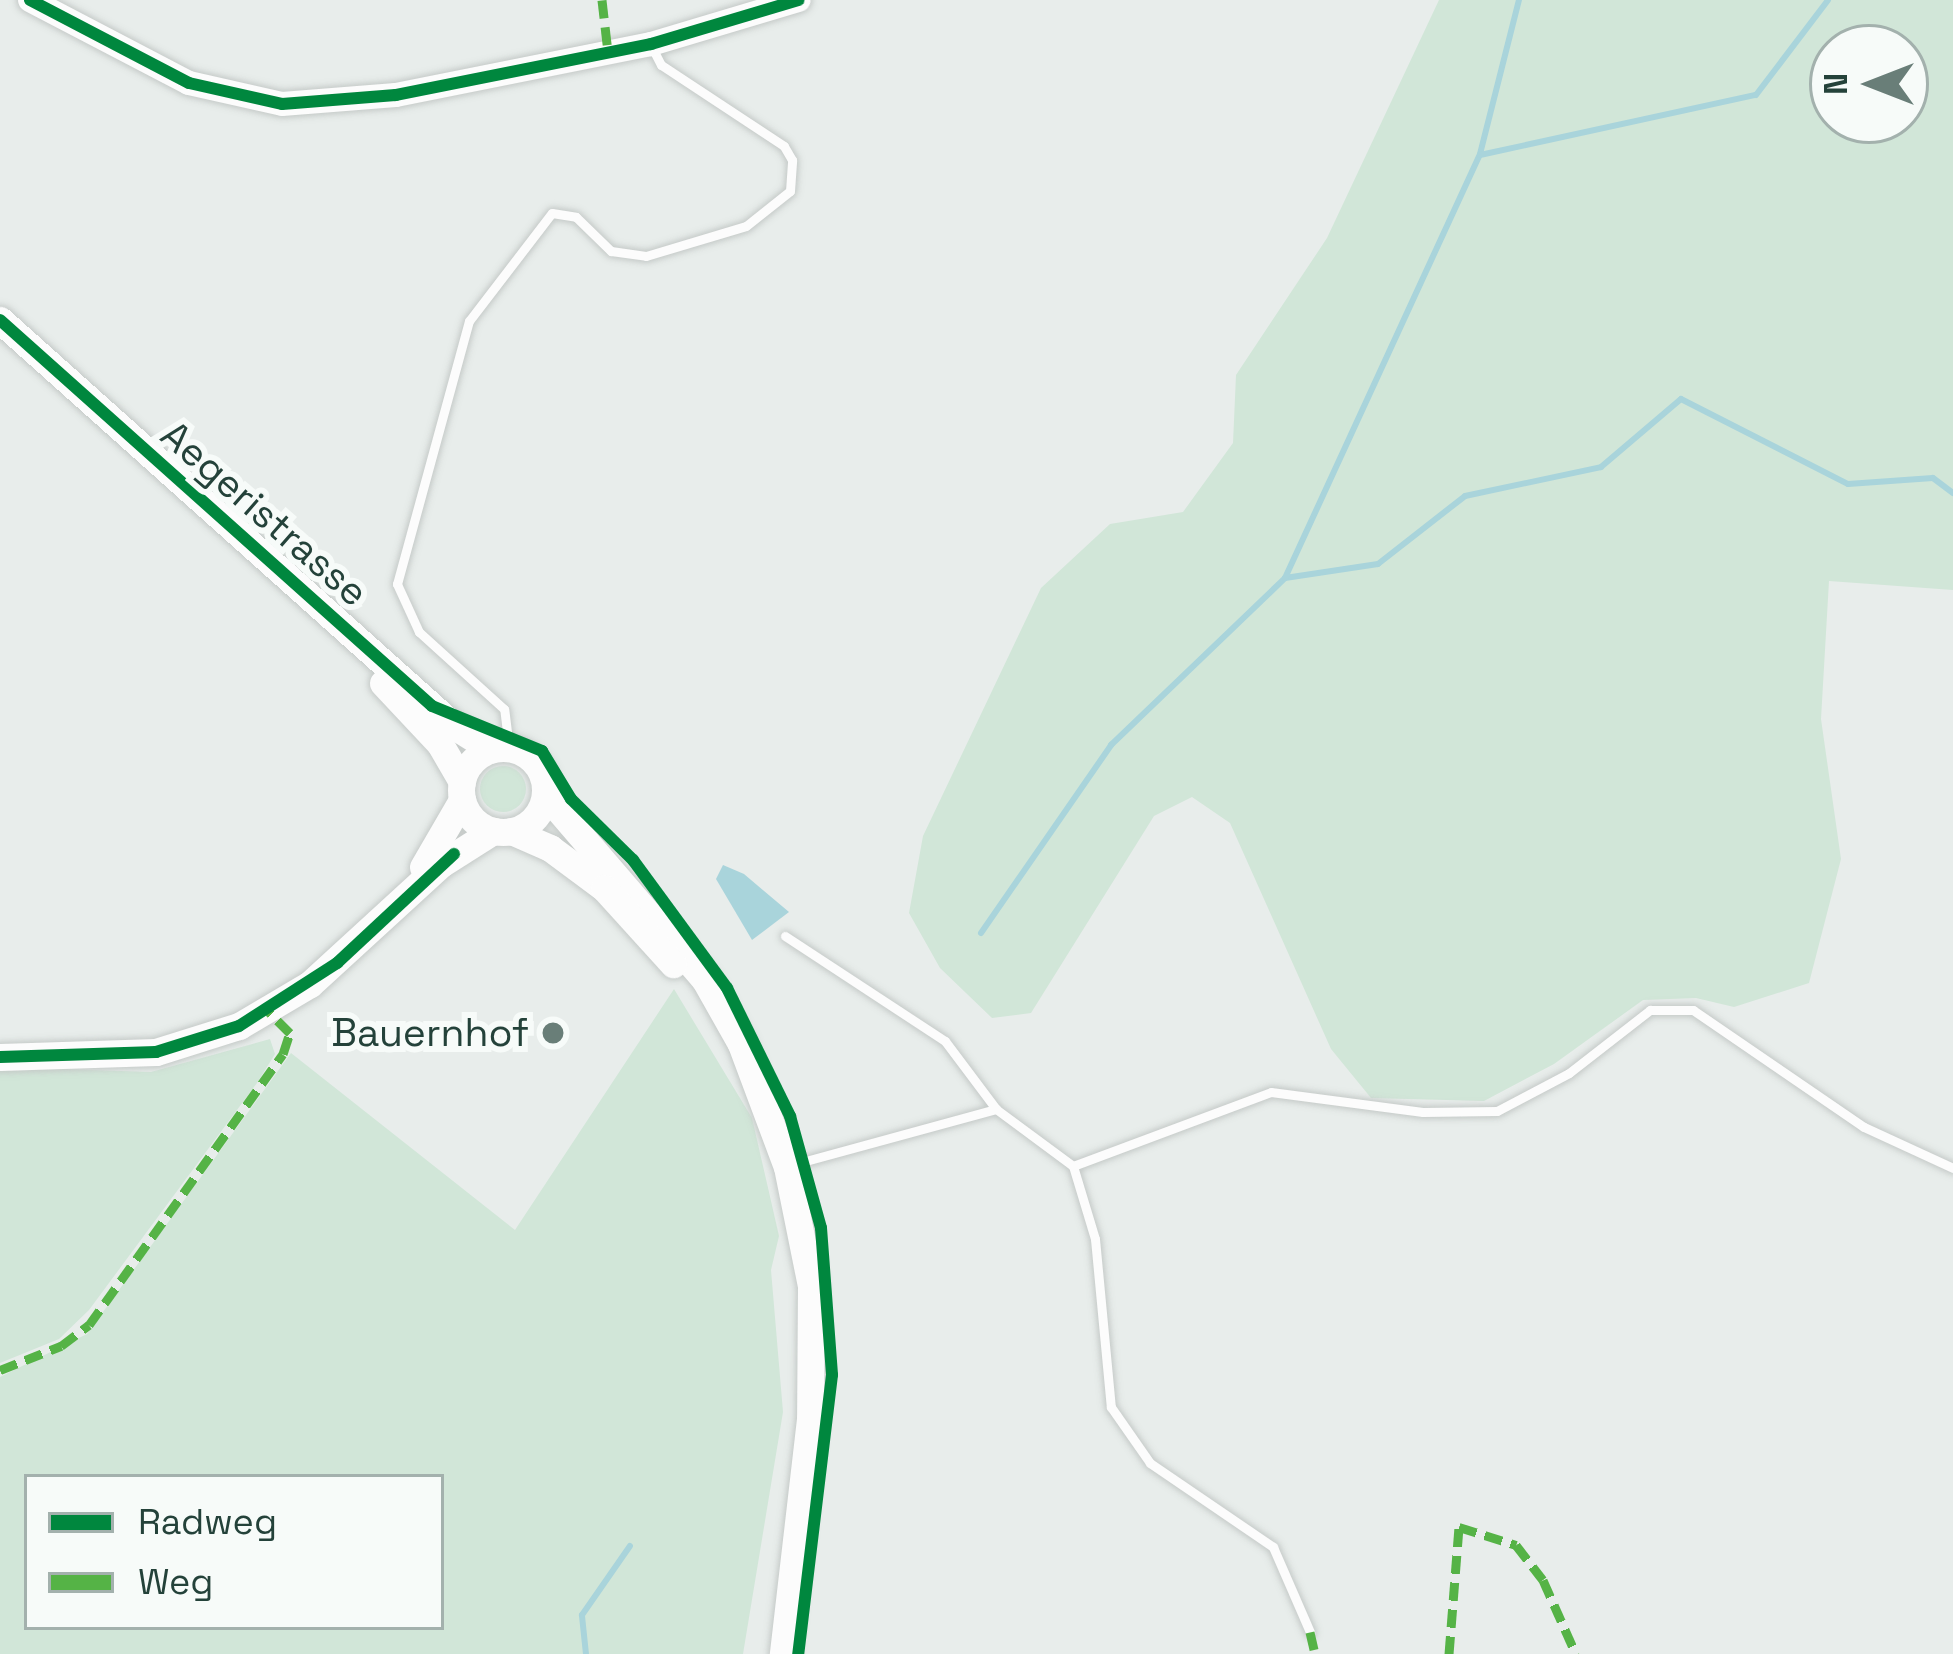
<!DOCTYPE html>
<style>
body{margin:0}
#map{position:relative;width:1953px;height:1654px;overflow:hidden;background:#e8edeb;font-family:"Space Grotesk",sans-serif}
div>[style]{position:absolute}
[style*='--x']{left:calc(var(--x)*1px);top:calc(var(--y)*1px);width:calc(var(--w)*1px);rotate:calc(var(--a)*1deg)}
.green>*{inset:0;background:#d1e6d8}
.round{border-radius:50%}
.water>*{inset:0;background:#a9d4db}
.stream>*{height:6px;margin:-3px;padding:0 3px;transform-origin:3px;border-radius:3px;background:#a9d4db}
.roads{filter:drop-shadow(0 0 3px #c5cac8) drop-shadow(0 0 3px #c5cac8)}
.service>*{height:9px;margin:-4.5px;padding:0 4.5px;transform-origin:4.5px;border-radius:4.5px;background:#fcfcfc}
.tertiary>*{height:24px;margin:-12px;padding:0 12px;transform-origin:12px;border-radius:12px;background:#fcfcfc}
.secondary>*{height:27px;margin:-13.5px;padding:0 13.5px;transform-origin:13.5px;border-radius:13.5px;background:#fcfcfc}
.secondary>.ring{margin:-13.5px;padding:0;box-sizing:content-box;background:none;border:27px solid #fcfcfc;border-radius:50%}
.quiet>*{height:9px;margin-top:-4.5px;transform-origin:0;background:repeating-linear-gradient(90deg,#55b346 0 18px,transparent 0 27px)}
.cycleway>*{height:12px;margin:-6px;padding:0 6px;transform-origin:6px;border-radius:6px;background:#00873e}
.dots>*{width:33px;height:33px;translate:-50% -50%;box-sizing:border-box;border:6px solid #f7fbf9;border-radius:50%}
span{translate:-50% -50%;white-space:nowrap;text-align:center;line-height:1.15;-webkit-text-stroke:12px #f7fbf9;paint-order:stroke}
.street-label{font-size:39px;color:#24423a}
.poi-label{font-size:39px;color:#24423a}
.right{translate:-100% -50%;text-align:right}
.legend{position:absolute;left:24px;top:1474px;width:420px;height:156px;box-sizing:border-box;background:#f7fbf9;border:3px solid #a3b1ad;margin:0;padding:15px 21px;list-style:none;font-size:36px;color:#24423a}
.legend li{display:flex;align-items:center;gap:24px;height:60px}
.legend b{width:60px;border:3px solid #a3b1ad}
.north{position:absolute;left:1809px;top:24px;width:120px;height:120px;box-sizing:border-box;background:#f7fbf9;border:3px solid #a3b1ad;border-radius:50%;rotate:270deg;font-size:33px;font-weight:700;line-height:48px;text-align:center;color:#24423a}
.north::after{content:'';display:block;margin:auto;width:42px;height:54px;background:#697e78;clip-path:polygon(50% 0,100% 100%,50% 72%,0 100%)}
</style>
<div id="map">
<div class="green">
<div style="clip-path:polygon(evenodd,1439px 0,1953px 0,1953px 590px,1829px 581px,1821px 719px,1841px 859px,1809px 983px,1734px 1007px,1696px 998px,1643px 1000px,1554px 1064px,1484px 1101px,1371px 1098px,1331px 1049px,1230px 823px,1192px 797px,1154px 816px,1031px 1013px,992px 1018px,940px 968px,909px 913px,923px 836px,1041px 588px,1110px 524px,1183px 512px,1233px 443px,1236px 375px,1327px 238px,1439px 0,1905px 48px,1905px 120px,1833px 120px,1833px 48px,1905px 48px)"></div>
<div class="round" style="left:480px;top:766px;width:46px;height:46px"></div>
<div style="clip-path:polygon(evenodd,674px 989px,752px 1118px,779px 1236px,771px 1270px,783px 1412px,743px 1654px,0 1654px,0 1377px,87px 1334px,291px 1053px,515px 1230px,674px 989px,27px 1477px,441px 1477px,441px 1627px,27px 1627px,27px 1477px)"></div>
<div style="clip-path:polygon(270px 1039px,275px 1054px,257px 1083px,89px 1310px,59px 1339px,0 1363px,0 1067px,151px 1072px)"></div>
</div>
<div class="water">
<div style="clip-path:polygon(723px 865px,744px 874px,789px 912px,752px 940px,716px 879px)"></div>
</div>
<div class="stream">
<div style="--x:1480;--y:154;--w:159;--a:-75.8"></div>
<div style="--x:1285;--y:578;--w:94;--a:-8.6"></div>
<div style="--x:1378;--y:564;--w:110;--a:-38"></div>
<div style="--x:1465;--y:496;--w:139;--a:-12"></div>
<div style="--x:1601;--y:467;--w:105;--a:-40.4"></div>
<div style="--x:1681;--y:399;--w:187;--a:27"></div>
<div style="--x:1848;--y:484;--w:85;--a:-4"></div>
<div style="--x:1933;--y:478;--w:25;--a:37"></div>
<div style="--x:981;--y:933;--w:229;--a:-55.3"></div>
<div style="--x:1111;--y:745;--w:241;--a:-43.8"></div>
<div style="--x:1285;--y:578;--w:466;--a:-65.3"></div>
<div style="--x:1480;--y:155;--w:282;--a:-12.3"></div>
<div style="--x:1756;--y:95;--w:119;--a:-52.8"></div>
<div style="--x:586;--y:1654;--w:39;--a:-96"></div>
<div style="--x:582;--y:1615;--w:84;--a:-55.2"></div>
</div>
<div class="roads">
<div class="service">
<div style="--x:509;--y:748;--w:39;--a:-97"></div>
<div style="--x:504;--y:709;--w:115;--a:-137.8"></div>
<div style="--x:419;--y:632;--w:53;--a:-114.6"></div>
<div style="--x:397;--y:584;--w:273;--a:-74.7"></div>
<div style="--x:469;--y:321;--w:136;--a:-52.5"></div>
<div style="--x:552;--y:213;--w:24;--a:9"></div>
<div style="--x:576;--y:217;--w:49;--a:44.2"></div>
<div style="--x:611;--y:251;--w:35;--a:8"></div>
<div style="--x:646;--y:256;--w:104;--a:-16.7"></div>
<div style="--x:746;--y:226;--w:56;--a:-38.5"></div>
<div style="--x:790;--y:191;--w:31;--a:-86"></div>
<div style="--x:792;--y:160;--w:16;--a:-120"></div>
<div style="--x:784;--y:146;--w:147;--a:-146.6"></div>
<div style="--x:661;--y:65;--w:18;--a:-117"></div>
<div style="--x:785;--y:936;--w:191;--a:33.3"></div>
<div style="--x:945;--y:1041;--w:85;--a:53.1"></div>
<div style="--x:791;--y:1165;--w:213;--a:-15.3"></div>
<div style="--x:996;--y:1109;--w:96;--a:36.5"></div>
<div style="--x:1073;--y:1166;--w:211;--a:-20.5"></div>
<div style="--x:1271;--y:1092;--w:153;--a:7.5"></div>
<div style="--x:1423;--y:1112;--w:74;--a:-0.8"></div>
<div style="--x:1497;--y:1111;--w:81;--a:-27.8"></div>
<div style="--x:1569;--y:1073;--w:103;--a:-37.9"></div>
<div style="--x:1650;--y:1010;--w:43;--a:0"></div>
<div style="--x:1693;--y:1010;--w:207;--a:34.4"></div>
<div style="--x:1864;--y:1127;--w:98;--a:24.7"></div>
<div style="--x:1073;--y:1166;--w:76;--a:73.2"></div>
<div style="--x:1095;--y:1239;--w:169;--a:84.6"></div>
<div style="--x:1111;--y:1407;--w:68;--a:55.1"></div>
<div style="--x:1150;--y:1463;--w:149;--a:34.3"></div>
<div style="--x:1273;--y:1547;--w:93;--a:66.5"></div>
</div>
<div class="tertiary">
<div style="--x:30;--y:0;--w:179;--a:27.6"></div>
<div style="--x:189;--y:83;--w:95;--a:12.7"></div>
<div style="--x:282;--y:104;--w:114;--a:-4.5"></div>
<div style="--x:396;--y:95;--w:260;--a:-11.3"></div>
<div style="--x:651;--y:44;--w:154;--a:-16.6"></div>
</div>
<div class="secondary">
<div style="--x:0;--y:320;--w:609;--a:41.81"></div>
<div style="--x:454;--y:726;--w:44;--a:31.9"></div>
<div style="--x:383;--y:683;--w:83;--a:46.9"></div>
<div style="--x:440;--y:744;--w:44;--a:59.9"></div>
<div class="ring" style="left:461px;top:748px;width:57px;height:57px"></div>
<div style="--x:545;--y:794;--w:245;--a:49.3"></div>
<div style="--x:705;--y:980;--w:73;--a:60.6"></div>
<div style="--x:741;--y:1044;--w:131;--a:69.5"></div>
<div style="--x:787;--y:1167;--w:121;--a:78.6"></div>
<div style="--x:811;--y:1286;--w:133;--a:90.4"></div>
<div style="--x:810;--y:1419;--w:237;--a:96.6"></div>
<div style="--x:511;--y:831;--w:43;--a:23.6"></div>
<div style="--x:550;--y:848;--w:67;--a:36.5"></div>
<div style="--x:604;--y:888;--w:103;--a:47.8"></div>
<div style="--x:423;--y:867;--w:78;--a:-59.8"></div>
<div style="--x:0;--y:1057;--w:156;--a:-1.8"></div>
<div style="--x:156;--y:1052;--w:87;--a:-17.4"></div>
<div style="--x:239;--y:1026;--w:82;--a:-30.6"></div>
<div style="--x:310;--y:984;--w:178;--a:-42.5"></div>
<div style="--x:441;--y:864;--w:62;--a:-32.4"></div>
</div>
</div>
<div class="quiet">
<div style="--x:602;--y:0;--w:52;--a:83.4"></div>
<div style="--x:0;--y:1370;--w:66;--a:-21.5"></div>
<div style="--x:61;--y:1346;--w:35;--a:-37"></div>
<div style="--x:89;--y:1325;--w:333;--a:-54.4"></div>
<div style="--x:283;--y:1054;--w:22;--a:-72"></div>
<div style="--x:290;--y:1033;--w:30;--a:-135"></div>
<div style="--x:1310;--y:1632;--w:23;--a:77"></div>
<div style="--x:1449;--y:1654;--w:127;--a:-85.5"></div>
<div style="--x:1459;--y:1527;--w:60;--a:17.5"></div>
<div style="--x:1516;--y:1545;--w:44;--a:52.4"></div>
<div style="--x:1543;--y:1580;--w:81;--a:66"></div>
</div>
<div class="cycleway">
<div style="--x:30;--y:0;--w:179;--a:27.6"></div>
<div style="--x:189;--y:83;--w:95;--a:12.7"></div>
<div style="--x:282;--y:104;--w:114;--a:-4.5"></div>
<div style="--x:396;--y:95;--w:260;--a:-11.3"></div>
<div style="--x:651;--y:44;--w:154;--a:-16.6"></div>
<div style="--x:0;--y:320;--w:579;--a:41.78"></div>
<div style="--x:432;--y:706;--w:119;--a:22.2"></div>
<div style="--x:542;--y:751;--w:56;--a:58.9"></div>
<div style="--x:571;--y:799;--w:87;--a:44.5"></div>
<div style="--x:633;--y:860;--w:159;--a:53.7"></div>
<div style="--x:727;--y:988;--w:143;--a:63.8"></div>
<div style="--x:790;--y:1116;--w:116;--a:74.5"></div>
<div style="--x:821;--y:1228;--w:147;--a:85.7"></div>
<div style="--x:832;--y:1375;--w:281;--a:96.9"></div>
<div style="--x:0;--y:1057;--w:156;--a:-1.8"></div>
<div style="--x:156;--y:1052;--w:87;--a:-17.4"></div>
<div style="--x:239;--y:1026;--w:117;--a:-32.7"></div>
<div style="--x:337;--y:963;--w:160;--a:-43"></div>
</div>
<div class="dots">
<div style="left:553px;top:1033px;background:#697e78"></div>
</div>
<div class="street-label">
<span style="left:264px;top:514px;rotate:41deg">Aegeristrasse</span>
</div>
<div class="poi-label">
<span class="right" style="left:529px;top:1033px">Bauernhof</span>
</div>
<ul class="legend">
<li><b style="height:15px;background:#00873e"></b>Radweg</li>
<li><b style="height:15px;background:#55b346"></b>Weg</li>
</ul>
<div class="north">N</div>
</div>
